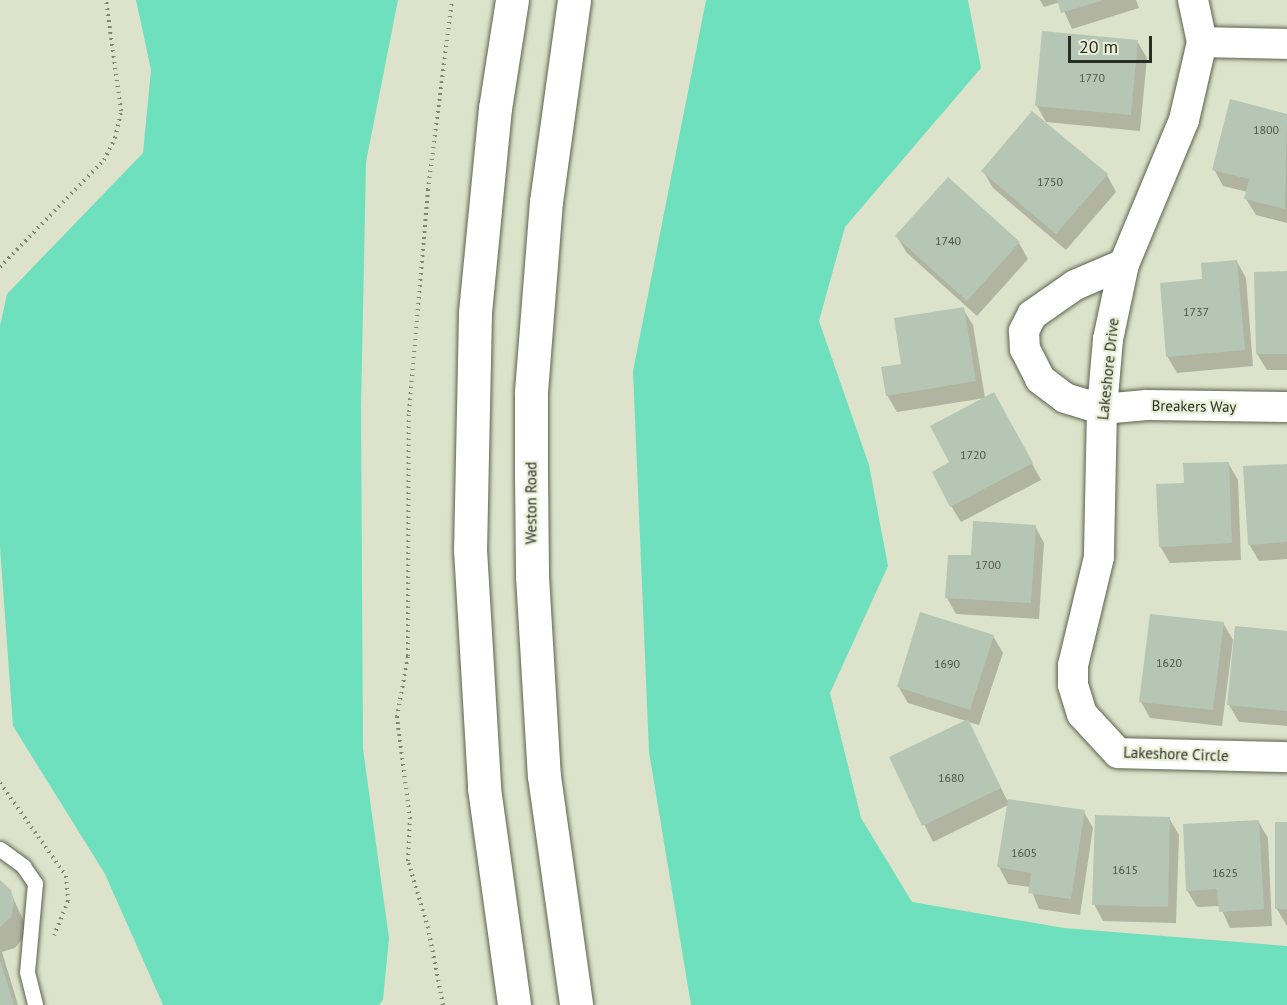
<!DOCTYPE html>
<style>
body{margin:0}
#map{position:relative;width:1287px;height:1005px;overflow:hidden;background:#dde2ca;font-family:"PT Sans",sans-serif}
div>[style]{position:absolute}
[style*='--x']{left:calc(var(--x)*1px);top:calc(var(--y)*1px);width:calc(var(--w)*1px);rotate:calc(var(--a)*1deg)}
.water>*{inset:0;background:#6ee0be}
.shadow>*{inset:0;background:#0003}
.building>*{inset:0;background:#b5c7b4}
.path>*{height:4px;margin-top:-2px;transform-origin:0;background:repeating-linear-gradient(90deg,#818575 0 1.5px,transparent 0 6px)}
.roads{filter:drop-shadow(0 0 2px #5d614c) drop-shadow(0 0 2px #5d614c)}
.service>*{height:15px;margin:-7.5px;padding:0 7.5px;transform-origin:7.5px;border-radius:7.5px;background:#fff}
.minor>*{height:30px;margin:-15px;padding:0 15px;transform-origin:15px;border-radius:15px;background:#fff}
.secondary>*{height:33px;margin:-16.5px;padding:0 16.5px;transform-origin:16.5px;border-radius:16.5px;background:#fff}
span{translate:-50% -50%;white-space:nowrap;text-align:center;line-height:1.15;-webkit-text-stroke:4.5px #eaefd7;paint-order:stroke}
.number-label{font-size:12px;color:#4e5448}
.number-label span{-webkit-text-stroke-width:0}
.street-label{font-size:15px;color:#2b2d24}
.scale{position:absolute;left:1068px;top:36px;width:84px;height:27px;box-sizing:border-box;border:3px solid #2b2d24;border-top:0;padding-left:8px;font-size:18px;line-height:21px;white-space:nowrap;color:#2b2d24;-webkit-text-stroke:4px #eaefd7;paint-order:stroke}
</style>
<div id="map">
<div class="water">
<div style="clip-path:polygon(136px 0,398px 0,366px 162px,361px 408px,363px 749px,389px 938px,383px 1000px,379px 1005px,163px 1005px,105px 874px,13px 726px,0 547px,0 326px,7px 294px,143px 153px,151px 70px)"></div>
<div style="clip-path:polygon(706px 0,968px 0,981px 68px,845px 227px,819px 321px,869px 465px,888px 566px,830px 693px,861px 818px,912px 902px,1064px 928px,1287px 946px,1287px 1005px,691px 1005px,649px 752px,633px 371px)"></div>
</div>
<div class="shadow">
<div style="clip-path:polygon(1040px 0,1136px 0,1139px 8px,1072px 29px,1060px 2px,1044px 7px)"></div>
<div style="clip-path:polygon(1137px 41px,1147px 58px,1140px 131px,1046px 122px,1037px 106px)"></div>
<div style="clip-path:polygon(1231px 101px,1287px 115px,1287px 223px,1256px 215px,1246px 199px,1248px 192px,1223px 186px,1214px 169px)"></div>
<div style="clip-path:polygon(983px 171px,1107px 175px,1116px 192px,1066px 250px,993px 188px)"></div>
<div style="clip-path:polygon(897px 237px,1019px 243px,1028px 259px,977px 316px,907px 253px)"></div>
<div style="clip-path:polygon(1237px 262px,1246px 278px,1253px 366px,1177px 373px,1167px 356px,1204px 281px)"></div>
<div style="clip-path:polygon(1287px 273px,1287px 370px,1267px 370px,1257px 354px)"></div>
<div style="clip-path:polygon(963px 309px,973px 325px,985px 398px,897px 412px,887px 395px,903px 365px)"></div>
<div style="clip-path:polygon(1003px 410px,1041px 480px,961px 522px,951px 506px,951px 463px)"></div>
<div style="clip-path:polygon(1228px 463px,1238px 480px,1241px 560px,1170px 563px,1160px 546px,1185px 484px)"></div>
<div style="clip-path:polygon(1287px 465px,1287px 559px,1259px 561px,1249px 544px)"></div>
<div style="clip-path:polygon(1035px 526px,1044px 543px,1039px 619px,956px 614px,947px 598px,972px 557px)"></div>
<div style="clip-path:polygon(1223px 623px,1233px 640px,1222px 726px,1150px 718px,1141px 702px)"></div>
<div style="clip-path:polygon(1287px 633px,1287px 726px,1239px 722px,1229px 705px)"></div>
<div style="clip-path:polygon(993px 636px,1003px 653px,979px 725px,968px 722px,1007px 800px,1084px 812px,1093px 828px,1080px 915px,1039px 909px,1030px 887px,1008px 884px,999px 867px,1008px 805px,933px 842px,891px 758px,966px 721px,908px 703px,898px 686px)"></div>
<div style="clip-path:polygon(1169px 818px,1179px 835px,1176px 923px,1103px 921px,1094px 904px)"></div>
<div style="clip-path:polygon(1258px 821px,1268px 838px,1272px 926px,1230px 928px,1220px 906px,1197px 907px,1187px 890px)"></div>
<div style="clip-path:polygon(1276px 823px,1287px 823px,1287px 926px,1277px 909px)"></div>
<div style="clip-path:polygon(0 885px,10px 891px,26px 926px,23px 938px,15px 948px,2px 952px,18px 1005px,0 1005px)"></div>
</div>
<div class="building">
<div style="clip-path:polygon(1057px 0,1101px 0,1101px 1px,1061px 13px)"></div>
<div style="clip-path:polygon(1042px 31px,1138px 40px,1131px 115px,1035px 106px)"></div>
<div style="clip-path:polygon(1230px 99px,1287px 114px,1285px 209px,1244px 199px,1249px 179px,1212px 170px)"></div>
<div style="clip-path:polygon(1032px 111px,1108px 174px,1056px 234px,981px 171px)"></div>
<div style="clip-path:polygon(948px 177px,1020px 242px,967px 301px,895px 236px)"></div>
<div style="clip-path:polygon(1237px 260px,1245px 350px,1166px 357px,1160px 283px,1202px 279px,1201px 263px)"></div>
<div style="clip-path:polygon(1287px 271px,1287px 354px,1256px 354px,1254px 272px)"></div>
<div style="clip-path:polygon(964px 307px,976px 381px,886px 396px,881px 367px,901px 364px,894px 318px)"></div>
<div style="clip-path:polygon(994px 392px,1033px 463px,950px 507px,932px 472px,949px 462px,930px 426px)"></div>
<div style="clip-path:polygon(1229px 462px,1232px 543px,1159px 547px,1156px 484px,1184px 483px,1183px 463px)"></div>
<div style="clip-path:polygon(1287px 464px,1287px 542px,1248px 545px,1243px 466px)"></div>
<div style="clip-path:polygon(973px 521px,1036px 525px,1031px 603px,945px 598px,948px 555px,971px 555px)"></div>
<div style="clip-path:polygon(920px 612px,994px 635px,970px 710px,897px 687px)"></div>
<div style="clip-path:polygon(1150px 614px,1224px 622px,1213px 710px,1139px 702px)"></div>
<div style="clip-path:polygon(1235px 626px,1287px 631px,1287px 711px,1227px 705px)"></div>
<div style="clip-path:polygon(968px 719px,1001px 788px,922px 826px,889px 757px)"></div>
<div style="clip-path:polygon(1008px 799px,1085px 810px,1071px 899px,1028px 893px,1031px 873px,997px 867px)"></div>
<div style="clip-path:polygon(1095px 815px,1170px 817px,1168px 907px,1092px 905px)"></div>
<div style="clip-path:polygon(1259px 820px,1264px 909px,1219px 912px,1217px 889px,1186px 891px,1183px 824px)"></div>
<div style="clip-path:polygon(1275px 822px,1287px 822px,1287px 909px,1275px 909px)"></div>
<div style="clip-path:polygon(0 880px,11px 890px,14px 903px,11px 917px,0 927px)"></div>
<div style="clip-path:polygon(0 962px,1px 962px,14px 1005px,0 1005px)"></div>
</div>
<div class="path">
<div style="--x:0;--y:267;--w:149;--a:-45.8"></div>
<div style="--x:104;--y:160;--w:25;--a:-63"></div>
<div style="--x:115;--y:138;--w:28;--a:-77"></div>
<div style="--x:121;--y:111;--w:112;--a:-97.7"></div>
<div style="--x:0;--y:783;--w:114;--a:54.6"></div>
<div style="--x:66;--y:876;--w:25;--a:85"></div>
<div style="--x:68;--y:901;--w:37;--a:112"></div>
<div style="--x:443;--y:1005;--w:78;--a:-101"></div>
<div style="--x:428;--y:928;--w:70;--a:-106.6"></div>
<div style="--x:408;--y:861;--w:42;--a:-87.3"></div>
<div style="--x:410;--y:819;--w:103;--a:-97.3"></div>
<div style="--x:397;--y:717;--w:62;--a:-79.8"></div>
<div style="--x:408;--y:656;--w:244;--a:-89.8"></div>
<div style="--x:409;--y:412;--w:223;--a:-85.1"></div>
<div style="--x:428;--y:190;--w:192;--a:-82.8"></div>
</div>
<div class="roads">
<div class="service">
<div style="--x:0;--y:849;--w:29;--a:36"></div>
<div style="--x:23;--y:866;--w:21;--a:55"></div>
<div style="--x:35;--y:883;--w:89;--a:95.1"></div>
<div style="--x:27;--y:972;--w:34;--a:76"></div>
</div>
<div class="minor">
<div style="--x:1193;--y:0;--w:43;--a:77.9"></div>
<div style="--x:1202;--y:42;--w:80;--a:103"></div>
<div style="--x:1184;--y:120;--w:156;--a:112.6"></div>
<div style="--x:1124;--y:264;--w:77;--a:102"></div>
<div style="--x:1108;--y:339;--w:70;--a:94.9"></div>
<div style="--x:1102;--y:409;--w:148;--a:91.2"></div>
<div style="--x:1099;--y:557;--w:111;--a:103.5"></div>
<div style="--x:1073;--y:665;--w:20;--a:90"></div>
<div style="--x:1073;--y:685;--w:30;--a:73"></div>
<div style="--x:1082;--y:714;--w:53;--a:47.3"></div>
<div style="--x:1118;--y:753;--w:169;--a:1.4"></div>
<div style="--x:1202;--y:42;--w:85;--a:1.3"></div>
<div style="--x:1124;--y:264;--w:53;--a:156.8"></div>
<div style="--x:1075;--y:285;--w:52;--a:145.1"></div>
<div style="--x:1032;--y:315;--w:18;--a:117"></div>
<div style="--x:1024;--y:331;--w:18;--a:87"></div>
<div style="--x:1025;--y:349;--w:34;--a:63"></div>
<div style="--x:1040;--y:379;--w:31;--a:37"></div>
<div style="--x:1065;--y:398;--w:39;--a:17"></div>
<div style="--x:1102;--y:409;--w:45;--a:-5.1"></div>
<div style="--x:1147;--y:405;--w:140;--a:0.8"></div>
</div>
<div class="secondary">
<div style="--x:512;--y:0;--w:109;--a:98.9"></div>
<div style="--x:495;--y:108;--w:206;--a:95.6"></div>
<div style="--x:475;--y:313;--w:236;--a:91.2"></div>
<div style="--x:470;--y:549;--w:239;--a:86.6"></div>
<div style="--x:484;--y:788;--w:219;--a:82.1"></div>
<div style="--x:574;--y:0;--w:203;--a:97.9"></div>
<div style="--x:546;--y:201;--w:193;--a:94.5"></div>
<div style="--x:531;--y:393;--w:82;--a:90"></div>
<div style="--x:531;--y:475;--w:101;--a:89.4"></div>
<div style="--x:532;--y:576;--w:200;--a:86.6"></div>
<div style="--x:544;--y:776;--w:231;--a:82"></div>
</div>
</div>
<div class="number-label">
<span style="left:1092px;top:78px">1770</span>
<span style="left:1266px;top:130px">1800</span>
<span style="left:1050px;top:182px">1750</span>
<span style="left:948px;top:241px">1740</span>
<span style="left:1196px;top:312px">1737</span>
<span style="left:973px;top:455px">1720</span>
<span style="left:988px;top:565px">1700</span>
<span style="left:1169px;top:663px">1620</span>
<span style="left:947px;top:664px">1690</span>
<span style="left:951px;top:778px">1680</span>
<span style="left:1024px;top:853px">1605</span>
<span style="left:1125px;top:870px">1615</span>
<span style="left:1225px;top:873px">1625</span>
</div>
<div class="street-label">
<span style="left:1108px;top:369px;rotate:-84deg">Lakeshore Drive</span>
<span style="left:1194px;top:406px;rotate:1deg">Breakers Way</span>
<span style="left:531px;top:503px;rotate:-90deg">Weston Road</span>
<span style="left:1176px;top:754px;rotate:2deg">Lakeshore Circle</span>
</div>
<div class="scale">20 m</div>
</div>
